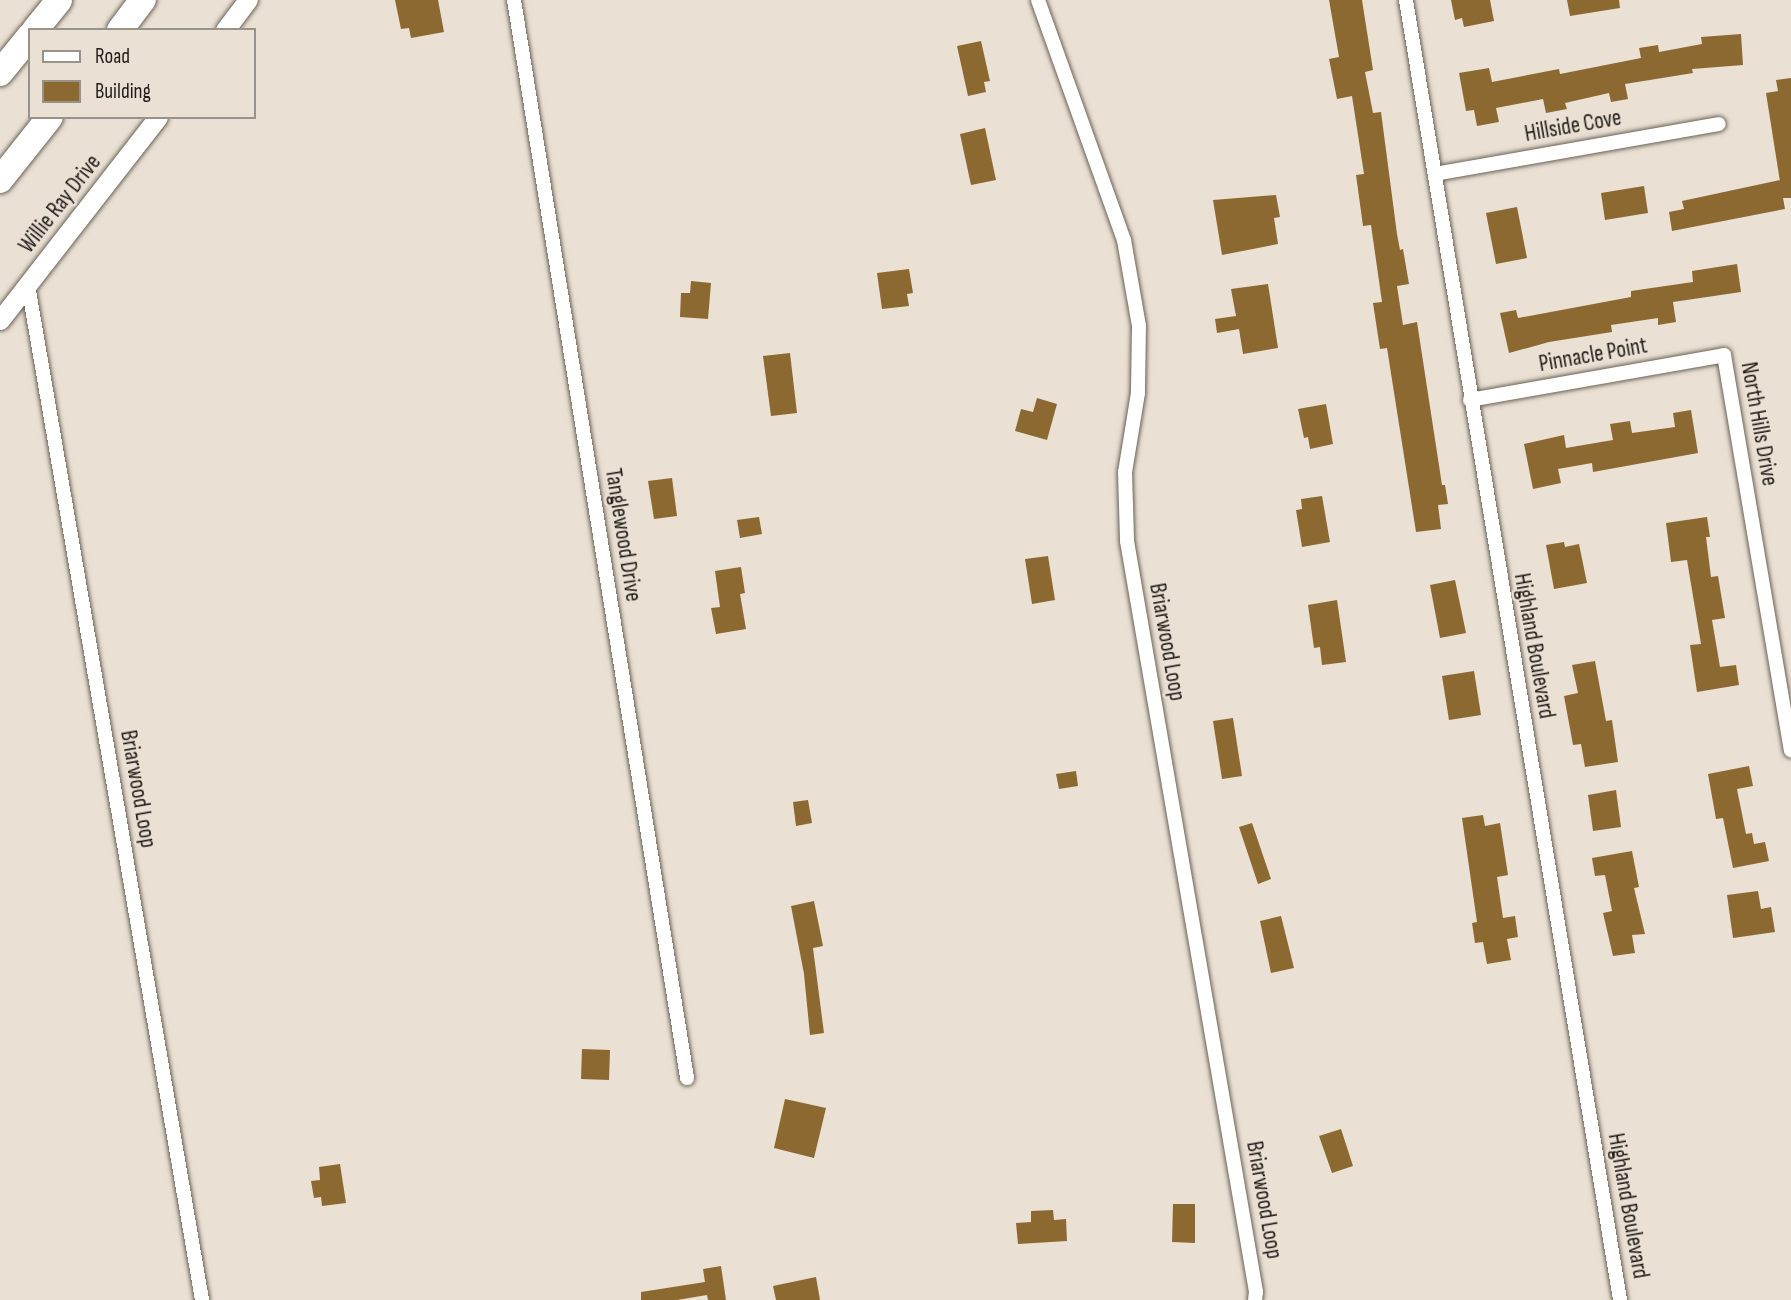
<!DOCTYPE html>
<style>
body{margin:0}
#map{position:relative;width:1791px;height:1300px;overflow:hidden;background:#eae0d3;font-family:"Sofia Sans Condensed",sans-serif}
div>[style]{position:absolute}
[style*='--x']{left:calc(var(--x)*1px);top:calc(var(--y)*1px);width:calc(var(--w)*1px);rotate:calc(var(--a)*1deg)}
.building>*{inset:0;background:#8c6930}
.roads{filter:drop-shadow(0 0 2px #6a6256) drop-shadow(0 0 2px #6a6256)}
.street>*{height:14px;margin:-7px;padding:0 7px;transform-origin:7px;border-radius:7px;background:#fff}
.secondary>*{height:19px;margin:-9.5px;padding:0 9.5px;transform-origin:9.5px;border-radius:9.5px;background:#fff}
.highway>*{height:26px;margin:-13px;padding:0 13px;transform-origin:13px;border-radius:13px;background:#fff}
span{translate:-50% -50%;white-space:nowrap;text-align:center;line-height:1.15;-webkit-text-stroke:5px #eae0d3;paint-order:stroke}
.street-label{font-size:23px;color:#201c18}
.legend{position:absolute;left:28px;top:28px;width:228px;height:91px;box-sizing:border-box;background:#eae0d3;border:2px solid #999288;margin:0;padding:9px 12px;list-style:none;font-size:21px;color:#201c18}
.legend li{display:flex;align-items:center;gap:14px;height:35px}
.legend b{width:35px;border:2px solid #999288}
</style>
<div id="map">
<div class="building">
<div style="clip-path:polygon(395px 0,438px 0,444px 32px,411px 38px,409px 28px,401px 29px)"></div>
<div style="clip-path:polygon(1329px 0,1362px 0,1373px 70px,1365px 72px,1373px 113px,1381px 112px,1397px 234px,1400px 250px,1403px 249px,1409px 284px,1397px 286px,1403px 325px,1417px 322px,1442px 485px,1445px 485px,1448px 504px,1438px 505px,1441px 529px,1416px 532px,1387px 348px,1380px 349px,1373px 303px,1382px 302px,1371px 225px,1363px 226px,1356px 175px,1364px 174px,1352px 96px,1337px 99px,1329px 59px,1339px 57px)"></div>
<div style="clip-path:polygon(1451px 0,1490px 0,1494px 21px,1464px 27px,1462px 18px,1455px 20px)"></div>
<div style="clip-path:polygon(1567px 0,1619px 0,1620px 8px,1570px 16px)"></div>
<div style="clip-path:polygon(1741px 34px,1743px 65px,1692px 69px,1693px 73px,1625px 84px,1628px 99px,1611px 102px,1609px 93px,1565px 103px,1567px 109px,1546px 113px,1543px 99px,1496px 108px,1499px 122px,1477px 126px,1474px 110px,1466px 111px,1459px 73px,1489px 68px,1492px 82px,1559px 69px,1560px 74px,1641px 58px,1639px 48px,1658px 45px,1659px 52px,1702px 44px,1701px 37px)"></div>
<div style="clip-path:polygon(981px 41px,990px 81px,984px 82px,986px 92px,968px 96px,957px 46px)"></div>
<div style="clip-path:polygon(1791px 78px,1791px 198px,1783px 198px,1785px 209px,1672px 231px,1669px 212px,1684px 209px,1682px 201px,1780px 180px,1781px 188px,1766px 93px,1778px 91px,1776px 80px)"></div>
<div style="clip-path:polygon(985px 128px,996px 180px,971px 185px,960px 134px)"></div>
<div style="clip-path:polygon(1644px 186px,1648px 213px,1605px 220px,1601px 193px)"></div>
<div style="clip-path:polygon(1276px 195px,1280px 217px,1274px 218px,1278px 244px,1222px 255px,1213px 200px)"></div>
<div style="clip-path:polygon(1517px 207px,1527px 258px,1496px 264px,1486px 213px)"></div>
<div style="clip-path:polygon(1737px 264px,1741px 292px,1673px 302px,1676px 322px,1658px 325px,1658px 318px,1611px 325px,1612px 332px,1549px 342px,1509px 353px,1500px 313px,1516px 310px,1518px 318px,1631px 297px,1631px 291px,1693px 282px,1692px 271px)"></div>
<div style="clip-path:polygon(909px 269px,913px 293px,907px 294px,909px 306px,882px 309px,877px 273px)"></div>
<div style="clip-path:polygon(691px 281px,711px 283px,708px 319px,680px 317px,681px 293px,690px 293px)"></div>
<div style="clip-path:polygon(1268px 284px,1278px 348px,1243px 354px,1239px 329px,1217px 333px,1215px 319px,1236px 316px,1231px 289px)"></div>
<div style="clip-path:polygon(790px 353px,797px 413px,771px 416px,763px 356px)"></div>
<div style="clip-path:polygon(1037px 398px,1057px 404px,1047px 440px,1015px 431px,1021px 409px,1033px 412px)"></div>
<div style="clip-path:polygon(1326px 404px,1333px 444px,1310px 449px,1308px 437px,1304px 438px,1298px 409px)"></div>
<div style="clip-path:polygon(1691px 410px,1698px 453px,1593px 472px,1592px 463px,1558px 469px,1561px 483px,1533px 489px,1524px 444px,1564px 435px,1566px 448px,1613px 440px,1610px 424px,1630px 421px,1632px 433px,1675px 427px,1673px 413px)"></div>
<div style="clip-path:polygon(672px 478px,677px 516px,654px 519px,648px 481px)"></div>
<div style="clip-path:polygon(1322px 496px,1330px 542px,1302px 547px,1296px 510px,1302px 509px,1301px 499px)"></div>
<div style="clip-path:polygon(759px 517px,762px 534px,740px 538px,737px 520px)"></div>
<div style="clip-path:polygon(1707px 517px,1710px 537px,1706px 537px,1711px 577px,1718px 576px,1725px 618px,1712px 620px,1720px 667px,1736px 665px,1739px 685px,1697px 692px,1690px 645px,1701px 644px,1687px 560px,1671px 562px,1666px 523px)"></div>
<div style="clip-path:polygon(1564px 542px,1565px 547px,1579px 544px,1587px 583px,1554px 589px,1546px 545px)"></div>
<div style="clip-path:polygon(1048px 556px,1055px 600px,1032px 604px,1025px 559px)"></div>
<div style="clip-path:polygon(741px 567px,745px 593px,740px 594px,746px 629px,716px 634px,711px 608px,720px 607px,715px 571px)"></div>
<div style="clip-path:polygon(1455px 580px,1466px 633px,1440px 638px,1430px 585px)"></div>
<div style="clip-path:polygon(1337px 600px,1346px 662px,1322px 665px,1320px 647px,1314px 648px,1308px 605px)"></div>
<div style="clip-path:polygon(1595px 661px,1606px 721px,1612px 720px,1618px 762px,1585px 767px,1581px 744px,1573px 745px,1564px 696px,1578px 693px,1572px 665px)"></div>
<div style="clip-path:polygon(1474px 671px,1481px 715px,1449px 720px,1442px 676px)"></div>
<div style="clip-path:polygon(1233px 718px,1242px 776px,1222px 779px,1213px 721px)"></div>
<div style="clip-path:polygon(1749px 766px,1753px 786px,1737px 789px,1746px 834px,1752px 833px,1754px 844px,1765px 842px,1769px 861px,1733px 868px,1723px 818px,1716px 819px,1708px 774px)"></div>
<div style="clip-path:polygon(1076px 771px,1078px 786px,1059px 789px,1056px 774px)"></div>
<div style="clip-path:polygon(1616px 790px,1621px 827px,1593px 831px,1588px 795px)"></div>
<div style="clip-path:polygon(808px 800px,812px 823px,796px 826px,793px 802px)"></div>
<div style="clip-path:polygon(1483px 815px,1485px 826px,1500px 823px,1508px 875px,1497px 877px,1503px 918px,1515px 916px,1518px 937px,1507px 939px,1511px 960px,1487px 964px,1483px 942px,1475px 943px,1472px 923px,1477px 922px,1462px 818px)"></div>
<div style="clip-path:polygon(1252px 823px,1271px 879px,1258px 884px,1239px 827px)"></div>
<div style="clip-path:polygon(1632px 851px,1639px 887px,1634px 888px,1645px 934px,1632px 935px,1635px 953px,1613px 956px,1603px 913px,1612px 911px,1605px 875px,1595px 876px,1592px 858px)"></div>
<div style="clip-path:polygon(1758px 891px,1761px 909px,1771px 907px,1775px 932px,1733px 938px,1727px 895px)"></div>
<div style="clip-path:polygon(814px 901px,823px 946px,813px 948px,824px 1033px,810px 1035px,804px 974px,791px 906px)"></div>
<div style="clip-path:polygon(1281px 916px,1294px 968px,1271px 973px,1260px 921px)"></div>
<div style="clip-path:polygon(582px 1049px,610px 1050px,609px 1080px,581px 1079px)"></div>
<div style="clip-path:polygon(785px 1099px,826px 1108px,814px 1158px,774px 1148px)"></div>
<div style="clip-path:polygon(1341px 1129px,1353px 1166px,1332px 1173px,1319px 1136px)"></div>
<div style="clip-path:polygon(340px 1164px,346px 1203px,322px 1206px,321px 1197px,314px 1198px,311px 1181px,320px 1180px,319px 1167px)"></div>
<div style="clip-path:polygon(1173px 1204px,1195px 1204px,1195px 1243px,1172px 1242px)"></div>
<div style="clip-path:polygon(1053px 1210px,1054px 1220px,1066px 1219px,1067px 1241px,1018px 1244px,1016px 1223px,1031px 1222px,1031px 1211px)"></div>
<div style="clip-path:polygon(721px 1266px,726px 1300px,708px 1300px,707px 1295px,677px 1300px,641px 1300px,641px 1292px,705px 1282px,703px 1269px)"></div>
<div style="clip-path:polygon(816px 1277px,820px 1300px,776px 1300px,773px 1286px)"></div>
</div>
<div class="roads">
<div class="street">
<div style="--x:514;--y:0;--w:1092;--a:80.88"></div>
<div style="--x:1038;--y:0;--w:255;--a:70.3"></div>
<div style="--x:1124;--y:240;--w:87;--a:80.1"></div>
<div style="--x:1139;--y:326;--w:67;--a:90.9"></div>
<div style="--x:1138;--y:393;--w:80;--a:99.3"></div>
<div style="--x:1125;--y:472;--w:69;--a:88.3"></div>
<div style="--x:1127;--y:541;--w:762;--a:80.25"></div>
<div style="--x:1256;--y:1292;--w:8;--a:97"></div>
<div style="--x:1406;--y:0;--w:1317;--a:80.65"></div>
<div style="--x:1435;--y:174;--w:288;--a:-10"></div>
<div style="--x:28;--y:285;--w:1030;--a:80.27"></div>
<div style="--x:1470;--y:400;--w:258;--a:-10"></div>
<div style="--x:1724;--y:355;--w:401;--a:80.4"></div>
</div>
<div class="secondary">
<div style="--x:225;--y:30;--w:38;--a:-53"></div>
<div style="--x:0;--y:320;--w:257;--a:-52.1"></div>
</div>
<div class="highway">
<div style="--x:35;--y:30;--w:38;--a:-51"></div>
<div style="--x:120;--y:30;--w:38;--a:-53"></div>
<div style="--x:0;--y:73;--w:48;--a:-51"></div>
<div style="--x:0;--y:180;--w:80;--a:-51.6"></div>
</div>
</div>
<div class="street-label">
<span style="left:1573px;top:126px;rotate:-10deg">Hillside Cove</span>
<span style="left:60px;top:204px;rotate:-52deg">Willie Ray Drive</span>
<span style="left:1593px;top:355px;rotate:-10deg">Pinnacle Point</span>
<span style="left:1759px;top:424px;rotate:80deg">North Hills Drive</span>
<span style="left:623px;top:535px;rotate:81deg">Tanglewood Drive</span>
<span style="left:1167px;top:642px;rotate:80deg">Briarwood Loop</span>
<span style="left:1534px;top:646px;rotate:80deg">Highland Boulevard</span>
<span style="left:138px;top:789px;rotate:80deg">Briarwood Loop</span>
<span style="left:1264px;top:1200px;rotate:80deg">Briarwood Loop</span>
<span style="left:1628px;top:1206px;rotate:80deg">Highland Boulevard</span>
</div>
<ul class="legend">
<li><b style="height:9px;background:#fff"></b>Road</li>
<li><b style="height:19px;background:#8c6930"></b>Building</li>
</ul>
</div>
